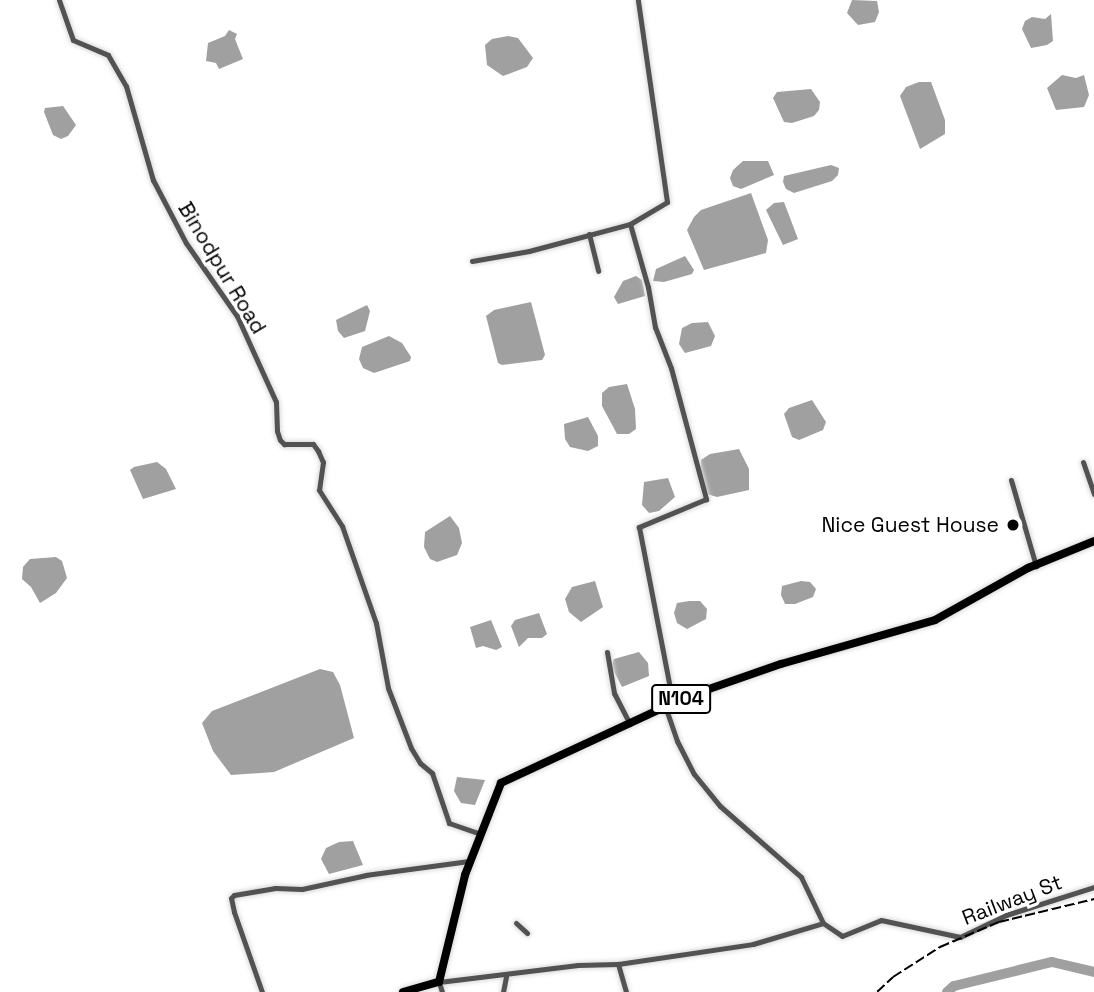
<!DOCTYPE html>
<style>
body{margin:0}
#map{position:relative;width:1094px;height:992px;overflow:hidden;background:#fff;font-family:"Space Grotesk",sans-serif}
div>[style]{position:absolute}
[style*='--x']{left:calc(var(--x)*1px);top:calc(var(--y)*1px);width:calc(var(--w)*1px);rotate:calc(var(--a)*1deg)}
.water>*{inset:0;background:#a0a0a0}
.river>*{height:10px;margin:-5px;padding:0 5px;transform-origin:5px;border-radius:5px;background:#a0a0a0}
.roads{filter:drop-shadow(0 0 2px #dbdbdb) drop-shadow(0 0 2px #dbdbdb)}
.minor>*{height:5px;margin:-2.5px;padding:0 2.5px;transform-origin:2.5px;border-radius:2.5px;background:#525252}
.highway>*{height:8px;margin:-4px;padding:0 4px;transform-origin:4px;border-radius:4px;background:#000}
.rail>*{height:2px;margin-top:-1px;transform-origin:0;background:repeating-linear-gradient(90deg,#000 0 10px,transparent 0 13.5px)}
.dots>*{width:19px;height:19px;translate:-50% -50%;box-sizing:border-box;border:4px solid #fff;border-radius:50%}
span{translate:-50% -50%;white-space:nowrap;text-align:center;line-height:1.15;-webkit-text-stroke:6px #fff;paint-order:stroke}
.shield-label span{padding:2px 5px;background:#fff;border:2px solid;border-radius:5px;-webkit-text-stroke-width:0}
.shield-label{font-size:19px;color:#000;font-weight:700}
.street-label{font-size:21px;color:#000}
.poi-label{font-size:21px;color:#000}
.right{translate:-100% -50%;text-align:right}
</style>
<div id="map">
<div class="water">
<div style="clip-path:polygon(852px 0,877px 1px,879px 12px,875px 22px,858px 25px,847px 13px)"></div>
<div style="clip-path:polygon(1051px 14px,1053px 41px,1047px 45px,1031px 48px,1022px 29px,1025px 21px,1032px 17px,1045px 19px)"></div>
<div style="clip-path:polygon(229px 30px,237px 34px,235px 39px,243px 59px,219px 69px,216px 63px,206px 61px,208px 43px,225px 36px)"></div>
<div style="clip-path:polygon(508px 36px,518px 38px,533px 58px,527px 67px,503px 76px,487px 65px,485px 45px,492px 39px)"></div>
<div style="clip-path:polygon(1062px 75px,1076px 78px,1084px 75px,1089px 95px,1084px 107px,1056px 110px,1047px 88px)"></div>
<div style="clip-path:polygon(919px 82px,931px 82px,945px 120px,945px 134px,920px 149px,900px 96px,906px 87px)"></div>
<div style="clip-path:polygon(811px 89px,820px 102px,819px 110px,814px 116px,792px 123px,784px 122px,773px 98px,777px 92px)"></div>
<div style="clip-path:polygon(63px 106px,76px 125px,68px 136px,61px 139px,53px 135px,44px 112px,45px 108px)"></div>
<div style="clip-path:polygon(743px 161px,768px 161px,774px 175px,741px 189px,733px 186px,730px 178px,733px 170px)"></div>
<div style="clip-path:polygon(831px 165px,839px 168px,838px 175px,832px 181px,794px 193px,786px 189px,783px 182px,784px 176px)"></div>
<div style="clip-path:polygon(751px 193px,768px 240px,766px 253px,704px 270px,687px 230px,694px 217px,701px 210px)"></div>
<div style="clip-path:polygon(784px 202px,798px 239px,783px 245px,766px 210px,774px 203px)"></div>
<div style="clip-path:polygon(685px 256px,694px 270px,692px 274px,664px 282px,653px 281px,656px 269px)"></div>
<div style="clip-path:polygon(636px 276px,642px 280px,645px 296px,618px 304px,614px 297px,623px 281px)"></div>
<div style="clip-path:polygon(531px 302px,545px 355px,542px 360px,502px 365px,498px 363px,486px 316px,494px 310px)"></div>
<div style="clip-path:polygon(367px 305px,370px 311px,365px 331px,344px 338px,338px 331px,336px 320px)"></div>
<div style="clip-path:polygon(708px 322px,715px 336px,711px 346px,685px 353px,679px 344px,682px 328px,692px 323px)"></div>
<div style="clip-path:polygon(389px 336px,402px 343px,411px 357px,410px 361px,374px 373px,363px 368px,359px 359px,362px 347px)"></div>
<div style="clip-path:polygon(627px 384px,635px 409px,636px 429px,629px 434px,617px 434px,602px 406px,602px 393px,609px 387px)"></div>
<div style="clip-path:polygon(812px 400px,826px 422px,823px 430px,799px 440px,792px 437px,784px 414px,789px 408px)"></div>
<div style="clip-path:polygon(588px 417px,598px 436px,598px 446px,588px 451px,570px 447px,565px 439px,564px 424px)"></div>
<div style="clip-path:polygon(739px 449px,749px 469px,749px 490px,717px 497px,707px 494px,701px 484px,701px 460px,710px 454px)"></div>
<div style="clip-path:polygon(157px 462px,166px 469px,176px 489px,143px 499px,130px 470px,134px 467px)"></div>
<div style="clip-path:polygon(668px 478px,675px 497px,659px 511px,649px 513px,642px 505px,644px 482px)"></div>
<div style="clip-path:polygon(450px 516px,459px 528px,462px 543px,457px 555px,437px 562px,430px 559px,424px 547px,425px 532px)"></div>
<div style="clip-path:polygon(56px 557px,62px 561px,67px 578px,56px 593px,40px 603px,31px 587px,22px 579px,23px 567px,30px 559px)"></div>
<div style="clip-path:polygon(595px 581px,603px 607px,581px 622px,569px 612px,565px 599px,572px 587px)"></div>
<div style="clip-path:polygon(801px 581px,810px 582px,816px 589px,813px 597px,795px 604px,785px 604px,781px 595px,782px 586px)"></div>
<div style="clip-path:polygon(689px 601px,700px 601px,707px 609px,706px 619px,687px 629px,677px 623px,674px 613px,677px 603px)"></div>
<div style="clip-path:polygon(539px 613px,547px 634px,542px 638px,528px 638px,519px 647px,511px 626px,515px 620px)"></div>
<div style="clip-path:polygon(491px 620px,502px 647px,496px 650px,483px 646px,476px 648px,470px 627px)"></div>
<div style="clip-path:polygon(639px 652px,648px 663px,649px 676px,622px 687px,611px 666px,614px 659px)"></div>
<div style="clip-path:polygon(320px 669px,333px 672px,340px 685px,354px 738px,274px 772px,231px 775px,213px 751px,202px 723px,212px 711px)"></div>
<div style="clip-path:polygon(457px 777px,485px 780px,475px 805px,461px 803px,454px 791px)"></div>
<div style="clip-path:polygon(353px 841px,363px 865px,329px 874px,321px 859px,326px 848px,339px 842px)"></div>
</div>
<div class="river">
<div style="--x:947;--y:992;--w:9;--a:-41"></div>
<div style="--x:954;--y:986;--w:101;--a:-13.8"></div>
<div style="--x:1052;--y:962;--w:43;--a:13.4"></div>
</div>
<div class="roads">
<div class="minor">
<div style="--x:59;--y:0;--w:42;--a:70.7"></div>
<div style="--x:73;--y:40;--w:38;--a:23"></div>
<div style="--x:108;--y:55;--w:36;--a:60"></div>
<div style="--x:126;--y:86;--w:98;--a:74"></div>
<div style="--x:153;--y:180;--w:71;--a:62.4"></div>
<div style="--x:186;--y:243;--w:89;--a:55.1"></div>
<div style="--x:237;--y:316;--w:94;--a:65.6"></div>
<div style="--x:276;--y:402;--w:29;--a:88"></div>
<div style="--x:277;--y:431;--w:9;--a:72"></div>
<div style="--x:280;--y:440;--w:6;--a:45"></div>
<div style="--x:284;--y:444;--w:29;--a:0"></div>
<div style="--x:313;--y:444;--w:9;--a:54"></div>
<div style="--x:318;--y:451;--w:12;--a:66"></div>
<div style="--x:323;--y:462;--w:28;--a:98"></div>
<div style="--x:319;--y:490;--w:43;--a:57.4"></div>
<div style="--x:342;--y:526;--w:103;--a:70.7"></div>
<div style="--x:376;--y:623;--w:66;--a:79.5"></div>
<div style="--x:388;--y:688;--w:64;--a:69"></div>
<div style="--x:411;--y:748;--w:17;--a:59"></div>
<div style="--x:420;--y:763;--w:16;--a:40"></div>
<div style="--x:432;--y:773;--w:53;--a:71.2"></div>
<div style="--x:449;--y:823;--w:34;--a:19"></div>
<div style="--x:630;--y:224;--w:66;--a:74.1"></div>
<div style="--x:648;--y:287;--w:41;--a:80.1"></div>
<div style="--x:655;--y:327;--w:44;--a:68.7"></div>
<div style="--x:671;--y:368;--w:136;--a:75"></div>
<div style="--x:706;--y:499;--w:73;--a:157.3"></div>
<div style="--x:639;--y:527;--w:179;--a:79.1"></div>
<div style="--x:589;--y:234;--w:38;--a:76"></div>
<div style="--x:472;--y:261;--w:58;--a:-10"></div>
<div style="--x:529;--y:251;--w:105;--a:-15"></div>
<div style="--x:630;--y:224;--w:43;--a:-30.7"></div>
<div style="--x:667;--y:202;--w:204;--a:-98.2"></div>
<div style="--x:1083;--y:462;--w:34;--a:71"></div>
<div style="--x:1011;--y:480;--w:90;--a:73.8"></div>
<div style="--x:607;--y:652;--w:42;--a:80.3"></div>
<div style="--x:614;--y:693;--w:35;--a:63"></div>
<div style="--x:665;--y:706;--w:37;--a:71"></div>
<div style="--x:677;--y:741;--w:37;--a:63"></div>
<div style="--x:694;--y:774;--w:41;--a:50.9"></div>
<div style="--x:720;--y:806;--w:108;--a:41.2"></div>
<div style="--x:801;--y:877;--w:51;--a:64.4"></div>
<div style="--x:516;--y:923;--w:15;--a:42"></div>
<div style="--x:823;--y:923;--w:23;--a:34"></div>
<div style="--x:842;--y:936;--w:42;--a:-22.3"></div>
<div style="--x:881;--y:920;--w:81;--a:12.1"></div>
<div style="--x:960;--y:937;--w:51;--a:-25.6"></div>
<div style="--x:1006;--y:915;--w:92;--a:-17.7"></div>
<div style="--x:618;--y:964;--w:29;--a:74"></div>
<div style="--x:262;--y:992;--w:85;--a:-109.3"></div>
<div style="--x:234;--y:912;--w:14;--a:-102"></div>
<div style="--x:231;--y:898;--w:4;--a:-45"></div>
<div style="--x:234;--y:895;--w:42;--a:-9.7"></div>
<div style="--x:275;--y:888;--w:27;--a:2"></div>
<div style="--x:302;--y:889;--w:66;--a:-12.3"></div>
<div style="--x:366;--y:875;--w:105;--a:-7.7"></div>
<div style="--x:442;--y:992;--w:10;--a:-107"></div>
<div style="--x:439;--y:982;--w:140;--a:-7"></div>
<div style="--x:578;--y:965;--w:40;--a:-1.4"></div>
<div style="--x:618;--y:964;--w:136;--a:-8.4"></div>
<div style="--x:753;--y:944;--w:73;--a:-16.7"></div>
<div style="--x:503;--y:992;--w:16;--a:-79"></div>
</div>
<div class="highway">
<div style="--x:403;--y:992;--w:37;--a:-16"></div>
<div style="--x:439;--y:982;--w:110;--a:-76.3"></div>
<div style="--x:465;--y:875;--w:99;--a:-68.6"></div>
<div style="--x:501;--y:783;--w:204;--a:-24.9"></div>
<div style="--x:686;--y:697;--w:101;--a:-19.2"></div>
<div style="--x:781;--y:664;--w:160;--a:-15.9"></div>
<div style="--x:935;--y:620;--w:107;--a:-29.2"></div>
<div style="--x:1028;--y:568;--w:71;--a:-22.2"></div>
</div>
</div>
<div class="rail">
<div style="--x:877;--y:992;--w:22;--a:-43"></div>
<div style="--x:893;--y:977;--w:56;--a:-32.6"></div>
<div style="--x:940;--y:947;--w:64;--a:-23"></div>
<div style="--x:999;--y:922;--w:98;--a:-13.6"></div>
</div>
<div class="dots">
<div style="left:1013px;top:525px;background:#000"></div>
</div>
<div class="shield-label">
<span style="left:681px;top:699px">N104</span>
</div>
<div class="street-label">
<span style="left:222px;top:268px;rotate:59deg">Binodpur Road</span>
<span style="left:1012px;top:900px;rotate:-21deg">Railway St</span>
</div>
<div class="poi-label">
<span class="right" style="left:999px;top:525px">Nice Guest House</span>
</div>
</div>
